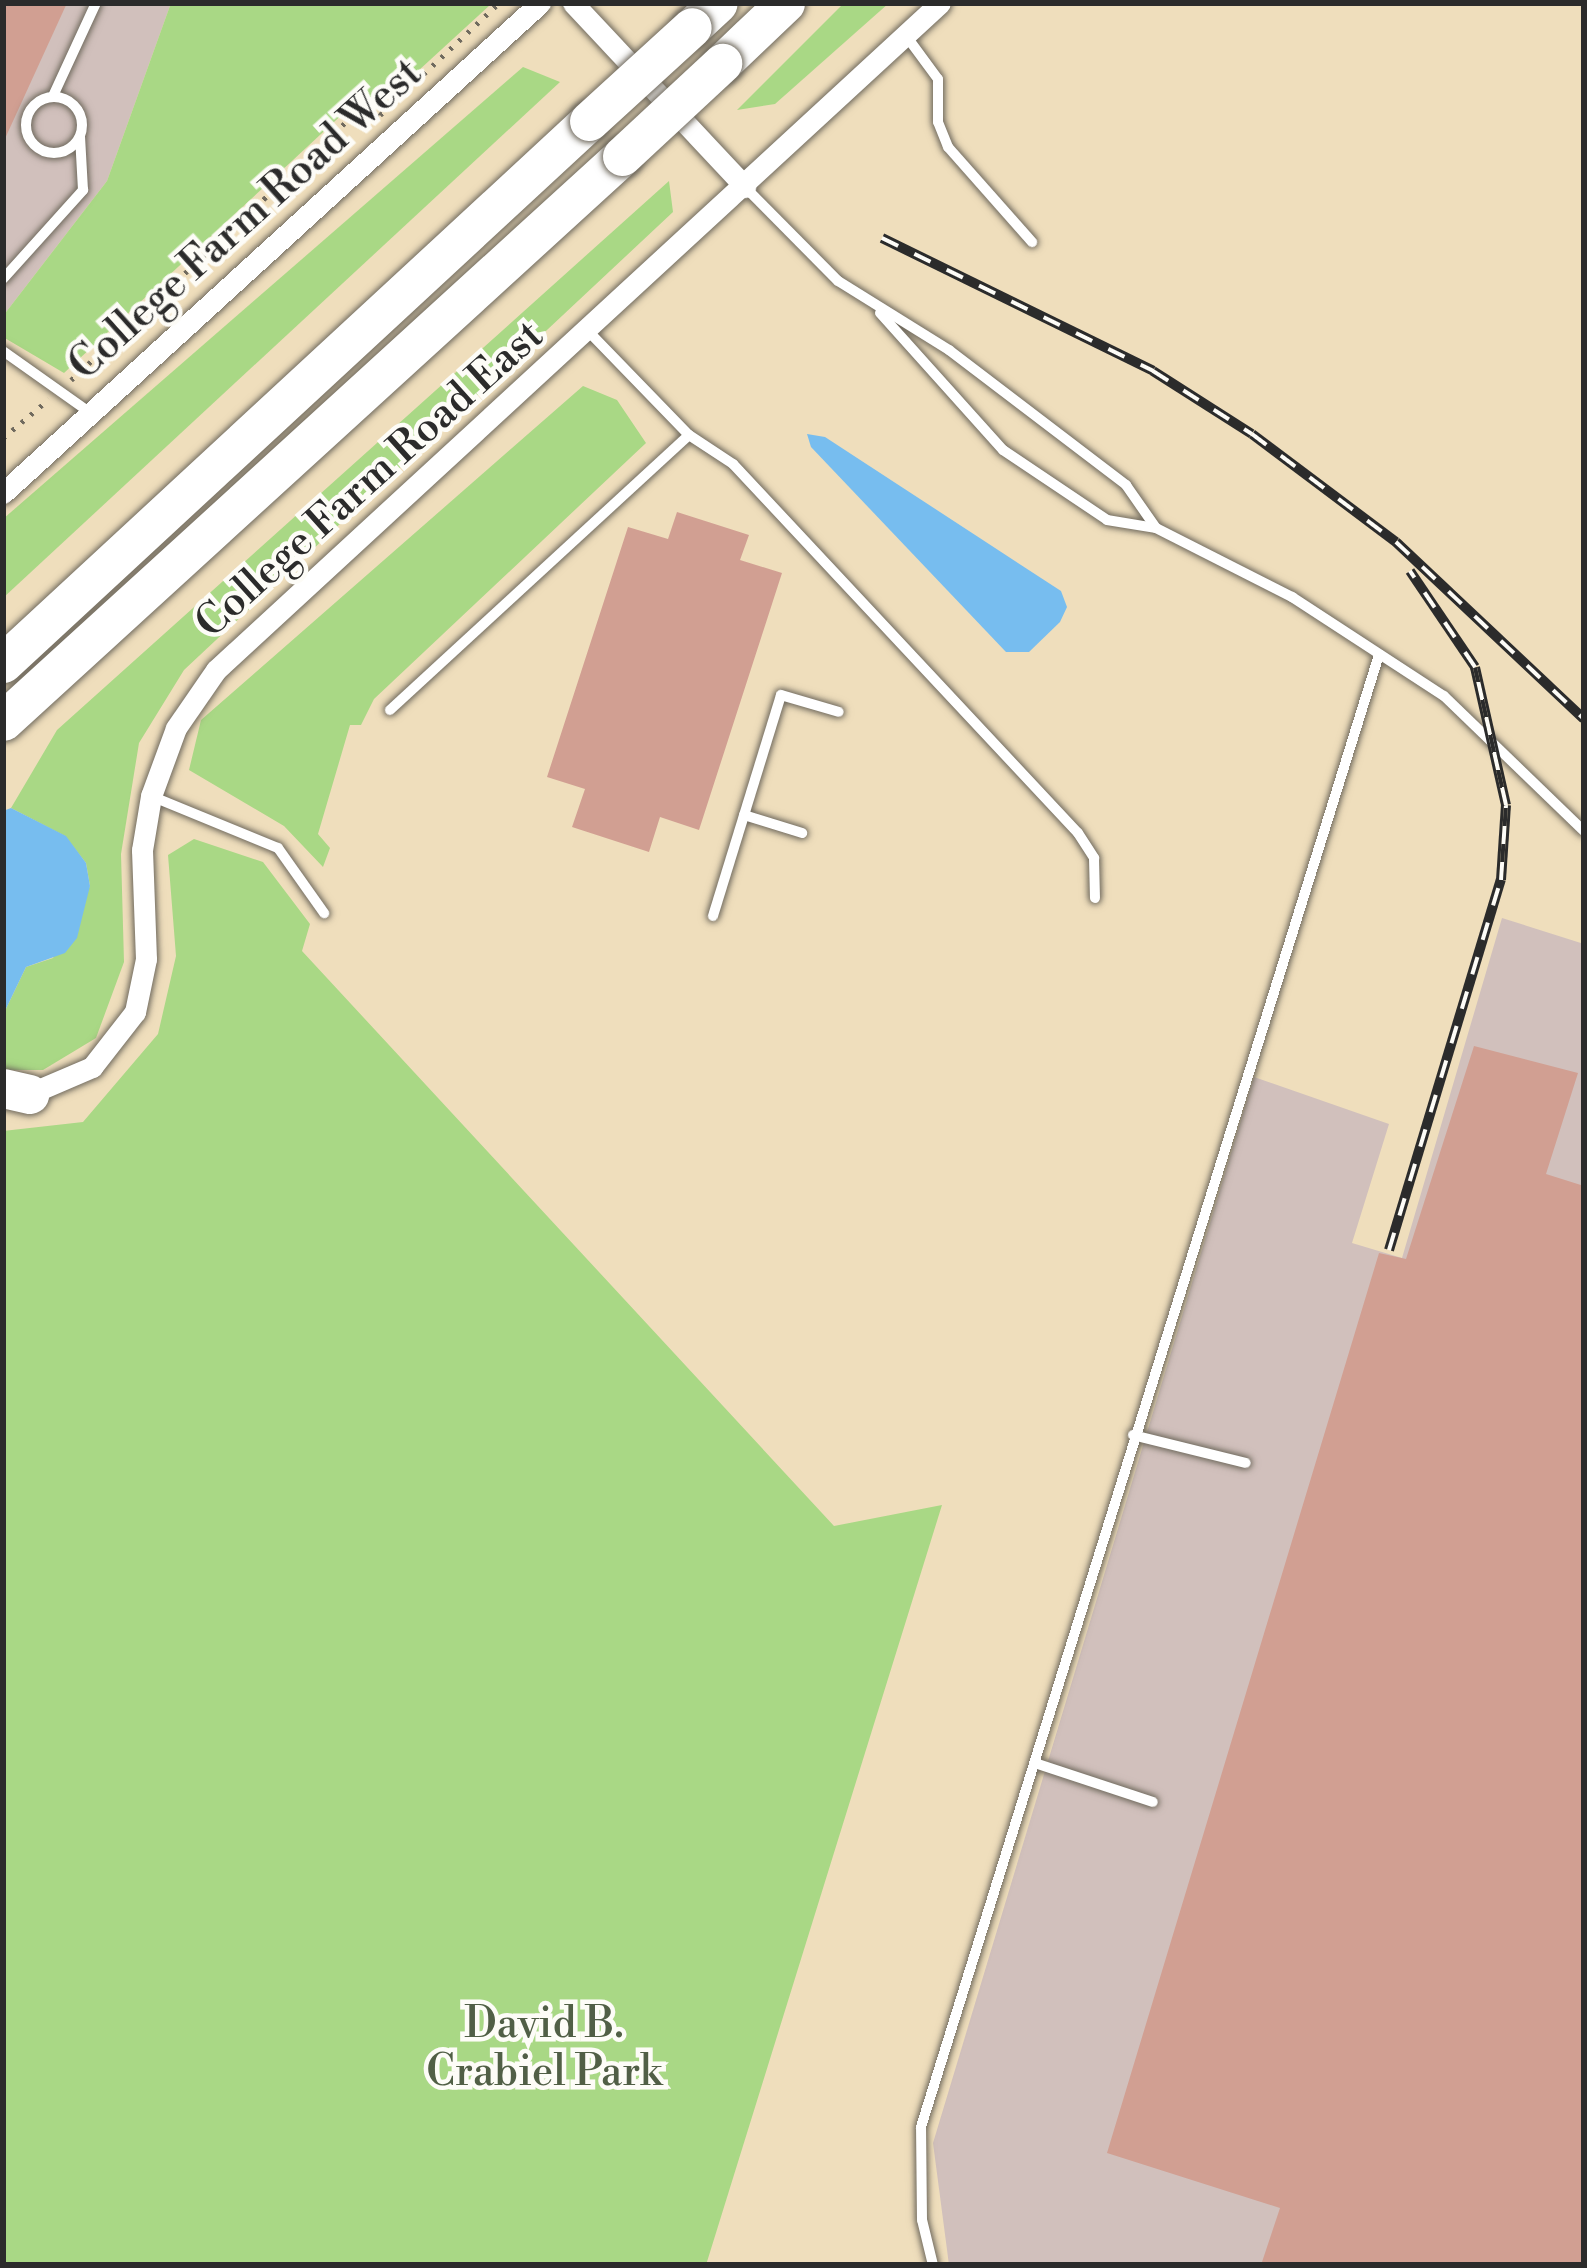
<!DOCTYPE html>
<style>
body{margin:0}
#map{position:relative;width:1587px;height:2268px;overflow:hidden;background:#efdebc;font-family:"Libre Bodoni",serif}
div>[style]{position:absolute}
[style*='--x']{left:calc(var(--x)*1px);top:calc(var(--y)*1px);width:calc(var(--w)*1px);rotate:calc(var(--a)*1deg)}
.industrial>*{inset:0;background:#d1c0bc}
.green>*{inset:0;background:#a9d885}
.water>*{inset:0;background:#77bdef}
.building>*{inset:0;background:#d19f92}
.path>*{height:4.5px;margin-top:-2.25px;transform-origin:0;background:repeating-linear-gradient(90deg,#706a5e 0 3px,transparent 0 12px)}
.roads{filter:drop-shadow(0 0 3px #706a5e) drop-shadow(0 0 3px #706a5e)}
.lane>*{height:10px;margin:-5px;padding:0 5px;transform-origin:5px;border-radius:5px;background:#fff}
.lane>.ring{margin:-5px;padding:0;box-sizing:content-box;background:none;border:10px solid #fff;border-radius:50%}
.street>*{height:21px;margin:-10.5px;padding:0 10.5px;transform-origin:10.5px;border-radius:10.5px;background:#fff}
.highway>*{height:39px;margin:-19.5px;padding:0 19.5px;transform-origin:19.5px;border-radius:19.5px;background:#fff}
.rail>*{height:10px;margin-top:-5px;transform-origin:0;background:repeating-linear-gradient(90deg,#fdfcf7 0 18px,#2b2b2b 0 36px);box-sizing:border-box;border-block:3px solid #2b2b2b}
.bridges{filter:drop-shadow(0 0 3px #706a5e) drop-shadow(0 0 3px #706a5e)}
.highway-bridge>*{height:39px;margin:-19.5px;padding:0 19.5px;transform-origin:19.5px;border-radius:19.5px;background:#fff}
span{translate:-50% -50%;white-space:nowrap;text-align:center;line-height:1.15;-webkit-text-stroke:9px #fdfcf7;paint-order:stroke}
.street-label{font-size:42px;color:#2b2b2b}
.park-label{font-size:42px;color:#515f46}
.frame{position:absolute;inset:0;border:6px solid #2b2b2b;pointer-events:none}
</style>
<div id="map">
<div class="industrial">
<div style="clip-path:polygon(3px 3px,171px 3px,107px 181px,3px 316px)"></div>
<div style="clip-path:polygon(1502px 918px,1584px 944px,1584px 2265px,949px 2265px,933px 2143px,1254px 1077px,1389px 1124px,1352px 1243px,1402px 1258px)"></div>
</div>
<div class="green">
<div style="clip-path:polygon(171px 3px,490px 5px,382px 104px,349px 108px,64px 373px,3px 337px,3px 316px,107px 181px)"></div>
<div style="clip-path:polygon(844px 3px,889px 3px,775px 104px,737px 110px)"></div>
<div style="clip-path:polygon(523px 67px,560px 82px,3px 598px,3px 519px)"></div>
<div style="clip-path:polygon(669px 181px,673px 212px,184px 670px,139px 743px,121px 854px,124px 962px,96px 1038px,43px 1070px,3px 1070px,3px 1015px,26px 967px,53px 958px,90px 886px,86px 863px,65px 836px,11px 808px,57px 730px)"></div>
<div style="clip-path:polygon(583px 386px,617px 400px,646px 443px,374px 699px,361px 725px,350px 725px,318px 834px,330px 848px,323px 867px,284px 826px,189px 770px,201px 720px)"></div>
<div style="clip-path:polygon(194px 839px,263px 862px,310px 924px,302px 951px,834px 1526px,942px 1505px,706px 2265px,3px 2265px,3px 1131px,83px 1122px,158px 1034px,176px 956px,168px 855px)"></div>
</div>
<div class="water">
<div style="clip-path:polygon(807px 434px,825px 437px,1061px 591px,1067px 607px,1060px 622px,1029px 652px,1006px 652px,811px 447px)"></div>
<div style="clip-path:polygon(11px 808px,66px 836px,86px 863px,90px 886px,77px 938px,65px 953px,26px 967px,3px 1015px,3px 811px)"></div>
</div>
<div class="building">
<div style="clip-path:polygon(3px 3px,67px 3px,3px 143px)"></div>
<div style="clip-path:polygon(677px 512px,749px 535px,740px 560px,782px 573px,699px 830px,660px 817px,649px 852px,572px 827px,585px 789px,547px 777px,628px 527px,668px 539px)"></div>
<div style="clip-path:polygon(1474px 1046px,1578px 1073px,1546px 1174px,1584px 1186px,1584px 2265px,1261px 2265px,1280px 2208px,1107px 2153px,1379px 1253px,1406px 1259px)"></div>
</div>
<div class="path">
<div style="--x:71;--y:380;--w:390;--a:-43.2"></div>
<div style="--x:355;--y:113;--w:17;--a:-28"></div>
<div style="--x:370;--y:105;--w:14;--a:45"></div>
<div style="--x:380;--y:115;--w:163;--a:-43.3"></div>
<div style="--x:3;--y:438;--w:60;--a:-40.3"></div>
</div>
<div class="roads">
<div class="lane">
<div style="--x:907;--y:37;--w:52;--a:53.6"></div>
<div style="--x:938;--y:79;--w:43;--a:90"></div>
<div style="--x:938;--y:122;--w:27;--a:68"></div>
<div style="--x:948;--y:147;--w:127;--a:48.5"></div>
<div style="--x:53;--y:96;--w:102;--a:-65.2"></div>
<div class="ring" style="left:26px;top:97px;width:46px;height:46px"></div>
<div style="--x:745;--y:187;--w:132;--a:45.3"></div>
<div style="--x:838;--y:281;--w:131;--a:31.9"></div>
<div style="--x:949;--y:350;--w:223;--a:37.3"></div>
<div style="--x:1126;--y:485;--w:52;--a:55.1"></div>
<div style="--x:3;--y:279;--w:120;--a:-48"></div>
<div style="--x:83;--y:190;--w:53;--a:-93.2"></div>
<div style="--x:880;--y:313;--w:184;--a:48.1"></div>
<div style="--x:1003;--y:450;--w:125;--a:33.9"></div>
<div style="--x:1107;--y:520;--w:50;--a:9.3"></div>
<div style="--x:1156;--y:528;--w:153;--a:26.9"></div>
<div style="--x:1292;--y:597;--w:181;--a:33.1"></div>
<div style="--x:1444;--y:696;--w:194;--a:44"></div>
<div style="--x:590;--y:333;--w:142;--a:45.9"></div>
<div style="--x:689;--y:435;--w:53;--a:33.4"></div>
<div style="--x:733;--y:464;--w:505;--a:46.93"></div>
<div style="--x:1078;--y:833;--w:30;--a:57"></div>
<div style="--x:1094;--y:858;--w:40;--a:88.6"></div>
<div style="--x:3;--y:351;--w:109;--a:35.3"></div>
<div style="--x:390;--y:710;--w:406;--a:-42.6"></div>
<div style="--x:151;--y:796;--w:137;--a:22.3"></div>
<div style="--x:278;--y:848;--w:80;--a:54.7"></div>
<div style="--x:744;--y:815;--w:61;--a:17.2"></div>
<div style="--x:713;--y:916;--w:231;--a:-72.9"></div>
<div style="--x:781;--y:695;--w:60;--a:16.3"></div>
<div style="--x:1133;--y:1435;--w:116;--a:13.9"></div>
<div style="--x:1035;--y:1763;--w:124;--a:18.3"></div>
<div style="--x:933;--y:2265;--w:46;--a:-103.7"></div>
<div style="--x:922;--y:2220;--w:93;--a:-90.6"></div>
<div style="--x:921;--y:2127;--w:1542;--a:-72.72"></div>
</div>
<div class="street">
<div style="--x:573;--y:3;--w:252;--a:46.9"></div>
<div style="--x:3;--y:493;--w:727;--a:-42.38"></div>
<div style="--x:29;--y:1094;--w:69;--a:-23.2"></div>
<div style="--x:92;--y:1067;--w:70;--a:-52"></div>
<div style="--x:135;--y:1012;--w:54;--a:-78.3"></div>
<div style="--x:146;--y:959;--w:109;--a:-92.1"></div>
<div style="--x:142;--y:850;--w:55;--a:-80.5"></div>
<div style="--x:151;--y:796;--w:72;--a:-69.8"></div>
<div style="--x:176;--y:728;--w:70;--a:-55.4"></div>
<div style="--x:216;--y:670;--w:984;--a:-42.65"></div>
</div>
<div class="highway">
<div style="--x:692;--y:27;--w:35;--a:-43"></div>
<div style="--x:722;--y:63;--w:87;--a:-43.6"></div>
<div style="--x:3;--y:663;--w:798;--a:-42.77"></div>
<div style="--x:3;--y:721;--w:838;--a:-42.39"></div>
<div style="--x:3;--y:1088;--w:27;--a:13"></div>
</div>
</div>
<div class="rail">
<div style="--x:882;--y:238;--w:302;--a:26.1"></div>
<div style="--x:1153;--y:371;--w:117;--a:32.5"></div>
<div style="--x:1252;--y:434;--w:180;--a:36.9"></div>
<div style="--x:1396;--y:542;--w:258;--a:43.3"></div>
<div style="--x:1389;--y:1250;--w:387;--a:-73.2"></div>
<div style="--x:1501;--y:880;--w:75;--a:-86.2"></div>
<div style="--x:1506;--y:805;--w:141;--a:-102.7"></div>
<div style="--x:1475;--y:667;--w:116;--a:-124.1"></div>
</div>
<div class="bridges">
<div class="highway-bridge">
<div style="--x:589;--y:121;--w:139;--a:-42.4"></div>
<div style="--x:622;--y:156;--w:137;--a:-42.9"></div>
</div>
</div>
<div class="street-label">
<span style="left:246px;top:220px;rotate:-42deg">College Farm Road West</span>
<span style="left:370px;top:480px;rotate:-42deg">College Farm Road East</span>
</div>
<div class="park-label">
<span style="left:544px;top:2049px">David B.<br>Crabiel Park</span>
</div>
<div class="frame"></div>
</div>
